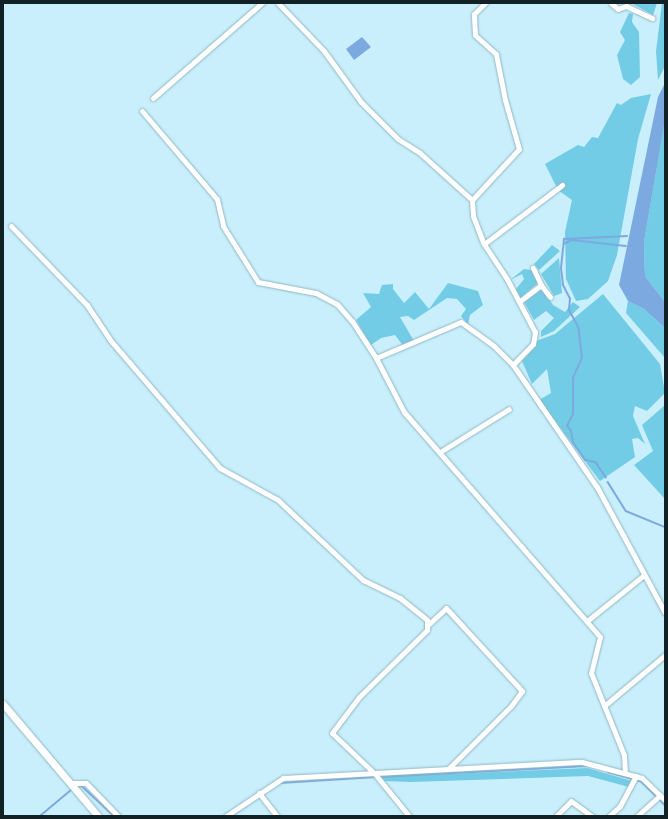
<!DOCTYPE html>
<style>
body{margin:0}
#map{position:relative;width:668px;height:819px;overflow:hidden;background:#c8effb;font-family:"Space Grotesk",sans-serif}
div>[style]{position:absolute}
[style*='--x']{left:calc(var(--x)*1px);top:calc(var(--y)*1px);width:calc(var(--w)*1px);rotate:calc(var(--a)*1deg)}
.green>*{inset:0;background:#72cce5}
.water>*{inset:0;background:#7ca9e0}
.stream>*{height:1.5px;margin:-0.75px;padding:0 0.75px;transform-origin:0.75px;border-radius:0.75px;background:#7ca9e0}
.roads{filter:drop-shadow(0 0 1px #91b7c2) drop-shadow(0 0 1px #91b7c2)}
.minor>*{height:5px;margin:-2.5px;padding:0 2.5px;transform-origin:2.5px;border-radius:2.5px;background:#fff}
.secondary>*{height:7px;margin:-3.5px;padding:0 3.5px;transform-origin:3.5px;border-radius:3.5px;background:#fff}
span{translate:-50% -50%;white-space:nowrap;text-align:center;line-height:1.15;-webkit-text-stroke:3px #c8effb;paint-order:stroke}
.frame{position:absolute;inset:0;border:4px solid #122125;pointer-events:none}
</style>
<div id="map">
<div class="green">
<div style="clip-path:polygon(631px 3px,657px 3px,653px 15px)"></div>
<div style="clip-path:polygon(662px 3px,665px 3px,665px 66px,658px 80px,656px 51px)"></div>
<div style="clip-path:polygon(629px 13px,633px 14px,632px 22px,639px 32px,640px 77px,631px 85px,623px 79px,617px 55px,625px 40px,620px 32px)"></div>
<div style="clip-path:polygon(651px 94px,638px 139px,617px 255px,608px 281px,588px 299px,576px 301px,566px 279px,565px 232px,572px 200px,558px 190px,545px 164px,578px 145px,584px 147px,592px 137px,598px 138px,617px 103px,621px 105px,631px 98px)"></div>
<div style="clip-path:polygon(664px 125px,665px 125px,665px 302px,645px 276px,644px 242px)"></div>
<div style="clip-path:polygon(552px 245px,560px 251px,539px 270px,534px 264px)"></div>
<div style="clip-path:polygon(559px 258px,562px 293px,554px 296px,541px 274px)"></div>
<div style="clip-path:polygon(524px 269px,531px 270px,538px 283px,520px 298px,516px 289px,524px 279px,522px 274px,510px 280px)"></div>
<div style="clip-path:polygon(448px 283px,478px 291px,483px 305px,470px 315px,468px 325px,461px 316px,466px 309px,457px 299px,447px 298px,414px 320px,408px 316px,400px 317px,414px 341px,404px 347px,395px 335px,381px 338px,371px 345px,356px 320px,371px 307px,363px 293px,379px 294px,382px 285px,393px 284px,393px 289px,404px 303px,415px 292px,429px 309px)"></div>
<div style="clip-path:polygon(542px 289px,553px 305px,565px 312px,573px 302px,580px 307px,554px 331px,541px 337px,541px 331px,554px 318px,546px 311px,534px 320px,524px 302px)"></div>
<div style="clip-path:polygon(603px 294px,660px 364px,665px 393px,647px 411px,635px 406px,633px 416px,645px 444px,638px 438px,632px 439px,635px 457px,600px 481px,539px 400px,551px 393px,547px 369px,532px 384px,521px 359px,530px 352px,536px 341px,555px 334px)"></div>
<div style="clip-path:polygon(628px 301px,644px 309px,665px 328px,665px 358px,626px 313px)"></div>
<div style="clip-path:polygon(665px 405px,665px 499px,634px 465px,653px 451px,642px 425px)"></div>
<div style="clip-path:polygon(587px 768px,632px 781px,629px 787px,588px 776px,411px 782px,382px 781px,379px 777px)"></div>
</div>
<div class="water">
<div style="clip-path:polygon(362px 37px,371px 47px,354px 60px,346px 49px)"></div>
<div style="clip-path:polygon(665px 83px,665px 120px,644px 242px,645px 276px,665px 302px,665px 328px,644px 309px,628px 301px,619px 285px,658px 97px)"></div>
</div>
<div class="stream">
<div style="--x:564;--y:244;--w:9;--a:-27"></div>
<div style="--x:572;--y:240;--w:54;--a:6.3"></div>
<div style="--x:606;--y:478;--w:18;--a:-124"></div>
<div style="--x:596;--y:463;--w:11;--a:-165"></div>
<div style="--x:585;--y:460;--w:21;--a:-125"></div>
<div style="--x:573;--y:443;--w:12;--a:-99"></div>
<div style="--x:571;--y:431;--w:6;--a:-129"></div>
<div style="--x:567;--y:426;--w:13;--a:-63"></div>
<div style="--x:573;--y:414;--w:36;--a:-90"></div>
<div style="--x:573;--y:378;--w:22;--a:-66"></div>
<div style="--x:582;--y:358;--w:31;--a:-97"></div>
<div style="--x:578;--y:327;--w:19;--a:-118"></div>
<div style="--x:569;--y:310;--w:11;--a:-85"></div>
<div style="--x:570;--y:299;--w:16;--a:-117"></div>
<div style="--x:563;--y:285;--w:17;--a:-97"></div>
<div style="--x:561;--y:268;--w:29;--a:-84"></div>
<div style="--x:564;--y:239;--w:63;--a:-2.7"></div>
<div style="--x:608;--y:482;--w:34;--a:58"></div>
<div style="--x:626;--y:511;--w:42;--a:22.3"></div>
<div style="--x:608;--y:772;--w:35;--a:16"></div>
<div style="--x:642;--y:782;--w:33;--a:45"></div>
<div style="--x:379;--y:777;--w:208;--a:-3"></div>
<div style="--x:280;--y:783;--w:96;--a:-3.6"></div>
<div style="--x:76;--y:787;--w:6;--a:-9"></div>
<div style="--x:82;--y:786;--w:44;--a:43.2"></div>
<div style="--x:40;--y:816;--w:40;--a:-40"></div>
<div style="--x:231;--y:816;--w:21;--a:-35"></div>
</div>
<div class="roads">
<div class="minor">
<div style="--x:278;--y:3;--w:66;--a:46.2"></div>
<div style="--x:324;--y:51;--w:63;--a:54"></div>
<div style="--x:361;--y:102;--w:52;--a:45"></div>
<div style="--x:398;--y:139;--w:26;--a:32"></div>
<div style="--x:420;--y:153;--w:70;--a:42.1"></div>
<div style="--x:472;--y:200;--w:16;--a:86"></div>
<div style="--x:473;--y:216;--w:30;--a:69"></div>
<div style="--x:484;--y:244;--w:42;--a:56.7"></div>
<div style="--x:507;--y:279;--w:60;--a:62.2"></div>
<div style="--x:535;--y:332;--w:12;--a:99"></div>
<div style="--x:533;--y:344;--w:29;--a:134"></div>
<div style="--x:611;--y:3;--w:9;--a:41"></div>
<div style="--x:618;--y:9;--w:9;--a:-21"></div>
<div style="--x:626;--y:6;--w:29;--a:25"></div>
<div style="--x:153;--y:98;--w:145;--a:-41.1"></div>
<div style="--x:142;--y:111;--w:116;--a:49.6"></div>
<div style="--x:217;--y:199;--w:28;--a:77"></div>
<div style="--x:223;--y:226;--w:66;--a:58"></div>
<div style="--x:258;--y:282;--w:59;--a:10.7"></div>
<div style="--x:316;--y:293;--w:24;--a:28"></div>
<div style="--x:337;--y:304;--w:23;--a:49"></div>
<div style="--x:352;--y:321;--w:44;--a:57"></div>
<div style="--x:376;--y:358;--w:61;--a:62.6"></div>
<div style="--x:404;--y:412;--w:298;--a:48.9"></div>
<div style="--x:600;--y:637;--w:37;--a:104"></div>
<div style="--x:591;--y:673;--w:88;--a:68.1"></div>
<div style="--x:624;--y:755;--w:18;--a:87"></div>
<div style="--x:472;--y:200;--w:69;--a:-47.3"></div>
<div style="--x:519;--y:149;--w:51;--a:-105.9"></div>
<div style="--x:505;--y:100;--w:47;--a:-101.1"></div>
<div style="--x:496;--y:54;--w:28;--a:-138"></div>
<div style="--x:475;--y:35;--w:21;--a:-93"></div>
<div style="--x:474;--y:14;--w:16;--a:-45"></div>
<div style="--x:11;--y:226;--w:110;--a:46.1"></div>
<div style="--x:87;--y:305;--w:43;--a:56.3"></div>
<div style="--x:111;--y:341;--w:167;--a:49.4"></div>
<div style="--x:220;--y:468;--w:66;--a:28.9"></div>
<div style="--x:278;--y:500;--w:117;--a:43.3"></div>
<div style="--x:363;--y:580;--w:41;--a:25.9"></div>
<div style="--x:400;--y:598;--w:35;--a:39"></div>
<div style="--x:427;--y:620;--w:10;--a:90"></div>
<div style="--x:427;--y:630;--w:95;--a:135.4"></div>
<div style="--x:359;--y:697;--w:45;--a:126.9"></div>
<div style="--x:332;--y:733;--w:59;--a:43.6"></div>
<div style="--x:375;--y:774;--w:54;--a:51"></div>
<div style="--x:484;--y:244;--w:98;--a:-37.1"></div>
<div style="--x:541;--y:285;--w:15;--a:53"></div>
<div style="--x:520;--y:301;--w:26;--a:-37"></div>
<div style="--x:541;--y:285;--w:19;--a:-115"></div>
<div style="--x:376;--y:358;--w:92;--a:-23"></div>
<div style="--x:461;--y:322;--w:41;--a:36"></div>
<div style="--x:494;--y:346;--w:27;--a:45"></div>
<div style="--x:513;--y:365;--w:148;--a:55.5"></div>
<div style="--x:597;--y:487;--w:143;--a:61.6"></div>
<div style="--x:440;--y:452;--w:81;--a:-31.9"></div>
<div style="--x:587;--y:621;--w:73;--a:-38.9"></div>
<div style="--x:429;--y:624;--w:23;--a:-43"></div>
<div style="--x:446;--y:608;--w:113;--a:47.5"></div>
<div style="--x:522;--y:691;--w:17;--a:126"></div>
<div style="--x:512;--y:705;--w:89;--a:135"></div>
<div style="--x:604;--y:706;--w:80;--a:-39.9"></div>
<div style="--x:71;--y:783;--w:15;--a:0"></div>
<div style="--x:86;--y:783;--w:46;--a:45.9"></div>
<div style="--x:259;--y:793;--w:29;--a:52"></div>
<div style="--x:226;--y:816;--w:69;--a:-33.7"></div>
<div style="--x:283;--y:778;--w:299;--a:-3.1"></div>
<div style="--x:582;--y:762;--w:62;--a:14.9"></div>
<div style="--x:642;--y:778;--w:32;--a:44"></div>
<div style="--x:556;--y:816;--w:21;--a:-45"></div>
<div style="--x:571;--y:801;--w:26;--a:36"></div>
<div style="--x:609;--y:816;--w:15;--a:-42"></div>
<div style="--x:620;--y:806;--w:34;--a:-62"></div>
<div style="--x:637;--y:816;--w:31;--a:-42"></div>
</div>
<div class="secondary">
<div style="--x:3;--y:704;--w:147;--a:49.7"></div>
</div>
</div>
<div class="frame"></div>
</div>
